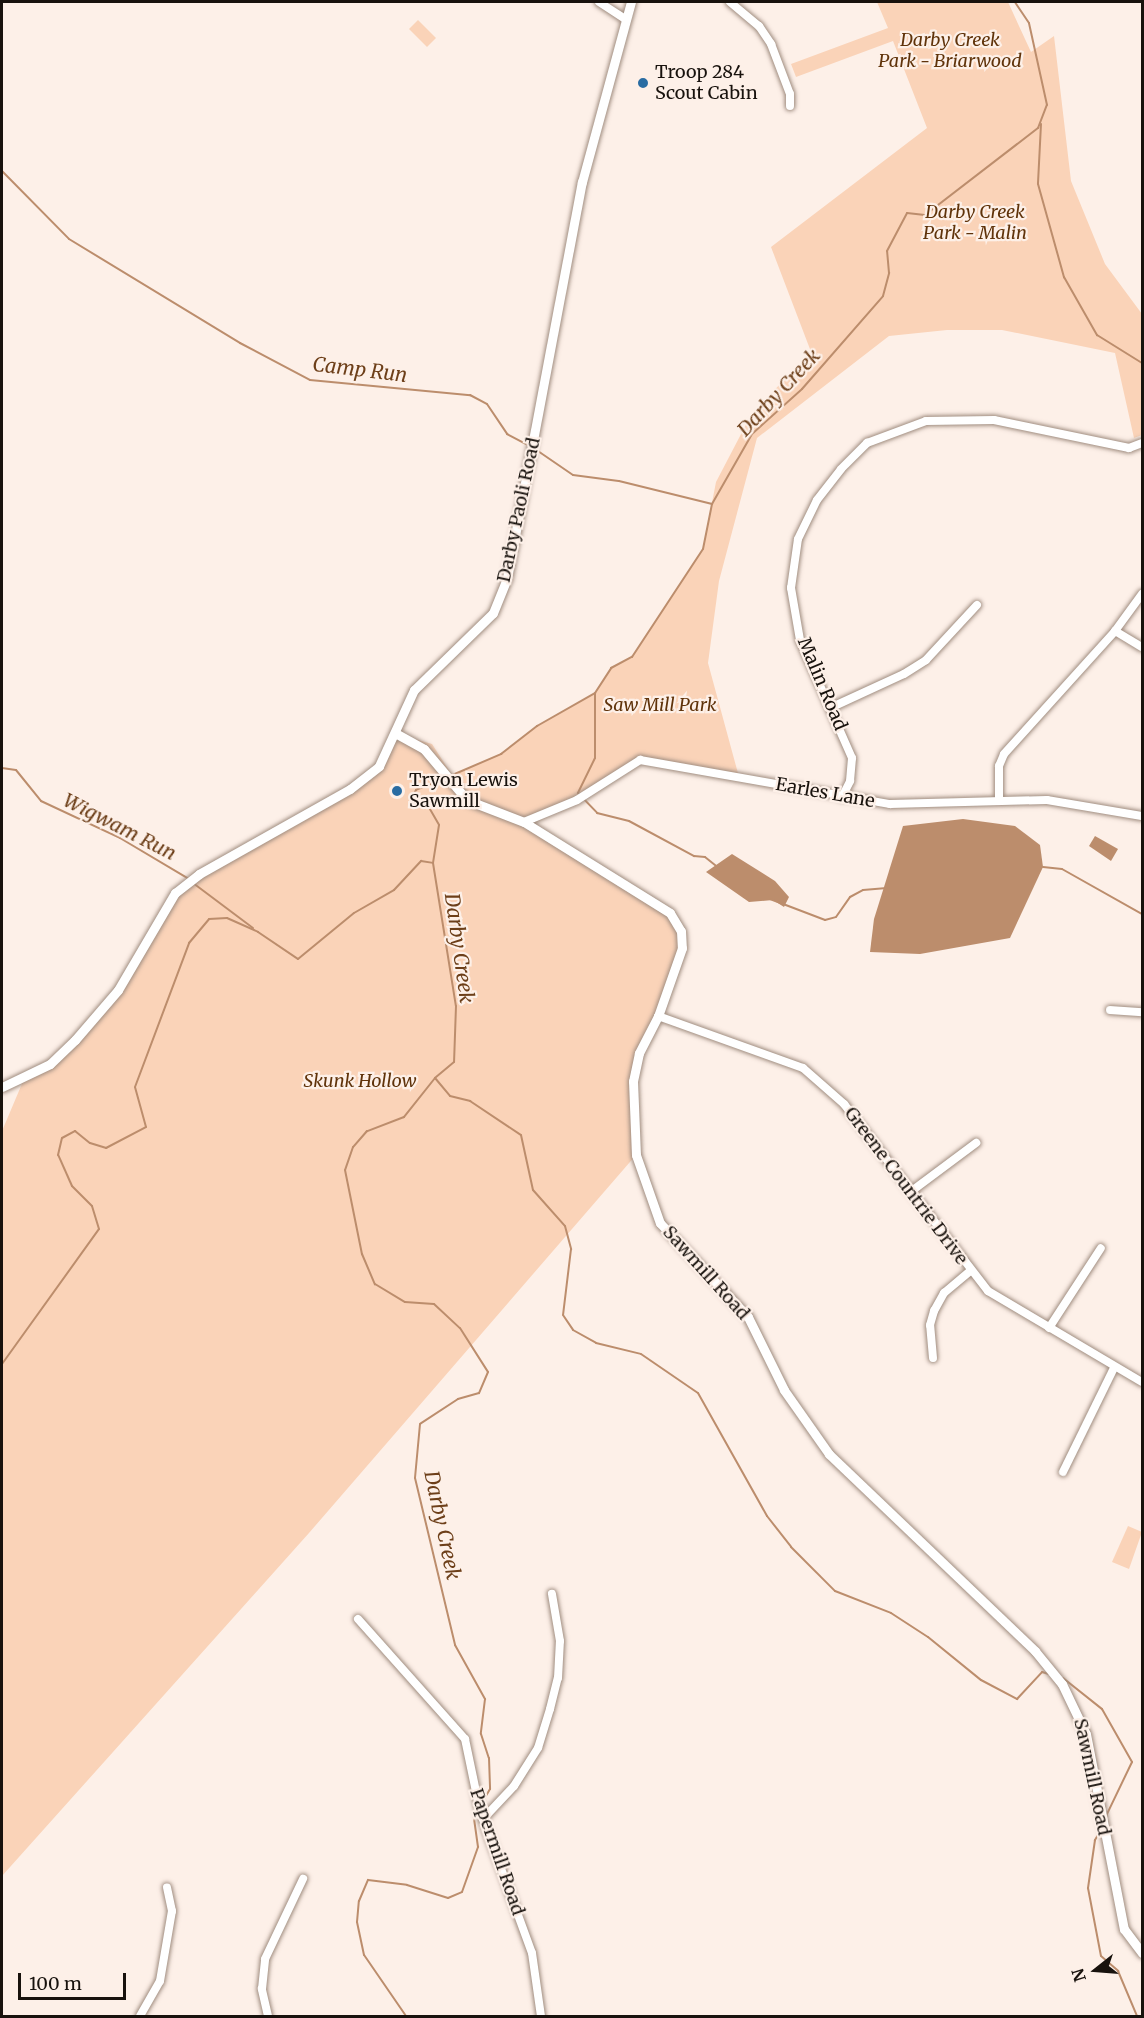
<!DOCTYPE html>
<style>
body{margin:0}
#map{position:relative;width:1144px;height:2018px;overflow:hidden;background:#fdf0e8;font-family:Merriweather,serif}
div>[style]{position:absolute}
[style*='--x']{left:calc(var(--x)*1px);top:calc(var(--y)*1px);width:calc(var(--w)*1px);rotate:calc(var(--a)*1deg)}
.green>*{inset:0;background:#fad3b8}
.water>*{inset:0;background:#bc8d6c}
.stream>*{height:2px;margin:-1px;padding:0 1px;transform-origin:1px;border-radius:1px;background:#bc8d6c}
.roads{filter:drop-shadow(0 0 2px #a08d80) drop-shadow(0 0 2px #a08d80)}
.minor>*{height:8px;margin:-4px;padding:0 4px;transform-origin:4px;border-radius:4px;background:#fff}
.tertiary>*{height:9px;margin:-4.5px;padding:0 4.5px;transform-origin:4.5px;border-radius:4.5px;background:#fff}
.dots>*{width:16px;height:16px;translate:-50% -50%;box-sizing:border-box;border:3px solid #fdf0e8;border-radius:50%}
span{translate:-50% -50%;white-space:nowrap;text-align:center;line-height:1.15;-webkit-text-stroke:4.5px #fdf0e8;paint-order:stroke}
.park-label{font-size:18px;color:#60330a;font-style:italic}
.poi-label{font-size:18px;color:#18120d}
.left{translate:0 -50%;text-align:left}
.street-label{font-size:18px;color:#18120d}
.water-label{font-size:20px;color:#6d3f19;font-style:italic}
.frame{position:absolute;inset:0;border:3px solid #18120d;pointer-events:none}
.north{position:absolute;left:1066px;top:1940px;width:60px;height:60px;-webkit-text-stroke:4px #fdf0e8;paint-order:stroke;rotate:253deg;font-size:16px;font-weight:700;line-height:24px;text-align:center;color:#18120d}
.north::after{content:'';display:block;margin:auto;width:21px;height:27px;background:#18120d;clip-path:polygon(50% 0,100% 100%,50% 72%,0 100%)}
.scale{position:absolute;left:18px;top:1973px;width:108px;height:27px;box-sizing:border-box;border:3px solid #18120d;border-top:0;padding-left:8px;font-size:18px;line-height:21px;white-space:nowrap;color:#18120d;-webkit-text-stroke:4px #fdf0e8;paint-order:stroke}
</style>
<div id="map">
<div class="green">
<div style="clip-path:polygon(877px 2px,1008px 2px,1031px 52px,1054px 36px,1071px 181px,1105px 264px,1142px 314px,1142px 435px,1134px 438px,1115px 353px,1002px 330px,947px 330px,889px 336px,757px 438px,719px 581px,708px 663px,739px 777px,640px 760px,610px 780px,525px 822px,670px 913px,682px 948px,633px 1081px,636px 1155px,309px 1533px,2px 1876px,2px 1131px,24px 1079px,50px 1064px,118px 990px,175px 893px,367px 778px,397px 734px,432px 744px,452px 775px,501px 754px,537px 726px,595px 693px,611px 668px,632px 657px,703px 549px,716px 482px,751px 415px,782px 382px,813px 357px,771px 247px,927px 128px,893px 41px,796px 77px,791px 64px,888px 28px)"></div>
<div style="clip-path:polygon(418px 20px,436px 38px,427px 47px,409px 29px)"></div>
<div style="clip-path:polygon(1128px 1526px,1142px 1532px,1129px 1569px,1112px 1562px)"></div>
</div>
<div class="water">
<div style="clip-path:polygon(963px 819px,1015px 826px,1040px 845px,1043px 867px,1010px 938px,920px 954px,870px 952px,874px 919px,903px 826px)"></div>
<div style="clip-path:polygon(1095px 836px,1118px 849px,1111px 861px,1089px 846px)"></div>
<div style="clip-path:polygon(732px 854px,775px 881px,789px 897px,784px 907px,773px 900px,749px 902px,706px 872px)"></div>
</div>
<div class="stream">
<div style="--x:1041;--y:124;--w:60;--a:92.9"></div>
<div style="--x:1038;--y:184;--w:97;--a:74.4"></div>
<div style="--x:1064;--y:277;--w:67;--a:60.4"></div>
<div style="--x:1097;--y:335;--w:53;--a:31.9"></div>
<div style="--x:2;--y:171;--w:95;--a:45.4"></div>
<div style="--x:69;--y:239;--w:200;--a:31.3"></div>
<div style="--x:240;--y:343;--w:79;--a:27.9"></div>
<div style="--x:310;--y:380;--w:161;--a:5.4"></div>
<div style="--x:470;--y:395;--w:19;--a:28"></div>
<div style="--x:487;--y:404;--w:36;--a:56"></div>
<div style="--x:507;--y:434;--w:26;--a:28"></div>
<div style="--x:535;--y:449;--w:46;--a:34.4"></div>
<div style="--x:573;--y:475;--w:46;--a:7.4"></div>
<div style="--x:619;--y:481;--w:96;--a:13.9"></div>
<div style="--x:595;--y:693;--w:65;--a:90"></div>
<div style="--x:595;--y:758;--w:39;--a:116"></div>
<div style="--x:578;--y:793;--w:28;--a:46"></div>
<div style="--x:597;--y:813;--w:33;--a:14"></div>
<div style="--x:629;--y:821;--w:74;--a:28.3"></div>
<div style="--x:694;--y:856;--w:11;--a:5"></div>
<div style="--x:705;--y:857;--w:14;--a:39"></div>
<div style="--x:2;--y:768;--w:14;--a:8"></div>
<div style="--x:16;--y:770;--w:40;--a:51"></div>
<div style="--x:41;--y:801;--w:87;--a:25.1"></div>
<div style="--x:120;--y:838;--w:80;--a:30.7"></div>
<div style="--x:450;--y:776;--w:56;--a:-23.3"></div>
<div style="--x:501;--y:754;--w:46;--a:-37.9"></div>
<div style="--x:537;--y:726;--w:67;--a:-29.6"></div>
<div style="--x:595;--y:693;--w:30;--a:-57"></div>
<div style="--x:611;--y:668;--w:24;--a:-28"></div>
<div style="--x:632;--y:657;--w:129;--a:-56.7"></div>
<div style="--x:703;--y:549;--w:46;--a:-78.7"></div>
<div style="--x:712;--y:504;--w:81;--a:-60.3"></div>
<div style="--x:752;--y:434;--w:67;--a:-42"></div>
<div style="--x:802;--y:389;--w:123;--a:-48.9"></div>
<div style="--x:883;--y:296;--w:24;--a:-75"></div>
<div style="--x:889;--y:273;--w:22;--a:-95"></div>
<div style="--x:887;--y:251;--w:43;--a:-62.2"></div>
<div style="--x:907;--y:213;--w:18;--a:6"></div>
<div style="--x:925;--y:215;--w:143;--a:-37.6"></div>
<div style="--x:1038;--y:128;--w:25;--a:-69"></div>
<div style="--x:1047;--y:105;--w:84;--a:-102.4"></div>
<div style="--x:1029;--y:23;--w:25;--a:-124"></div>
<div style="--x:444;--y:779;--w:30;--a:159"></div>
<div style="--x:416;--y:790;--w:9;--a:117"></div>
<div style="--x:412;--y:798;--w:16;--a:22"></div>
<div style="--x:427;--y:804;--w:24;--a:60"></div>
<div style="--x:439;--y:825;--w:38;--a:99"></div>
<div style="--x:433;--y:863;--w:145;--a:80.9"></div>
<div style="--x:456;--y:1006;--w:56;--a:92"></div>
<div style="--x:454;--y:1062;--w:25;--a:140"></div>
<div style="--x:435;--y:1078;--w:50;--a:128.5"></div>
<div style="--x:404;--y:1117;--w:40;--a:159"></div>
<div style="--x:367;--y:1131;--w:21;--a:131"></div>
<div style="--x:353;--y:1147;--w:24;--a:109"></div>
<div style="--x:345;--y:1170;--w:86;--a:78.6"></div>
<div style="--x:362;--y:1254;--w:33;--a:67"></div>
<div style="--x:375;--y:1284;--w:35;--a:31"></div>
<div style="--x:405;--y:1302;--w:29;--a:4"></div>
<div style="--x:434;--y:1304;--w:35;--a:43"></div>
<div style="--x:460;--y:1328;--w:52;--a:57.5"></div>
<div style="--x:488;--y:1372;--w:23;--a:113"></div>
<div style="--x:479;--y:1393;--w:22;--a:164"></div>
<div style="--x:458;--y:1399;--w:45;--a:146.7"></div>
<div style="--x:420;--y:1424;--w:54;--a:95.3"></div>
<div style="--x:415;--y:1478;--w:172;--a:76.5"></div>
<div style="--x:455;--y:1645;--w:62;--a:60.9"></div>
<div style="--x:485;--y:1699;--w:35;--a:97"></div>
<div style="--x:481;--y:1734;--w:25;--a:72"></div>
<div style="--x:489;--y:1758;--w:31;--a:88"></div>
<div style="--x:490;--y:1789;--w:16;--a:120"></div>
<div style="--x:1043;--y:867;--w:19;--a:6"></div>
<div style="--x:1062;--y:869;--w:92;--a:29.4"></div>
<div style="--x:193;--y:883;--w:75;--a:36.9"></div>
<div style="--x:770;--y:899;--w:59;--a:20.9"></div>
<div style="--x:825;--y:920;--w:11;--a:-15"></div>
<div style="--x:836;--y:917;--w:24;--a:-55"></div>
<div style="--x:850;--y:897;--w:15;--a:-28"></div>
<div style="--x:863;--y:890;--w:21;--a:-5"></div>
<div style="--x:435;--y:1078;--w:23;--a:50"></div>
<div style="--x:450;--y:1096;--w:21;--a:14"></div>
<div style="--x:470;--y:1101;--w:61;--a:33.7"></div>
<div style="--x:521;--y:1135;--w:56;--a:77.7"></div>
<div style="--x:533;--y:1190;--w:48;--a:48.4"></div>
<div style="--x:565;--y:1226;--w:24;--a:75"></div>
<div style="--x:571;--y:1249;--w:66;--a:96.9"></div>
<div style="--x:563;--y:1315;--w:18;--a:56"></div>
<div style="--x:573;--y:1330;--w:26;--a:29"></div>
<div style="--x:596;--y:1343;--w:46;--a:13.7"></div>
<div style="--x:641;--y:1354;--w:69;--a:34.4"></div>
<div style="--x:698;--y:1393;--w:141;--a:60.7"></div>
<div style="--x:767;--y:1516;--w:39;--a:52"></div>
<div style="--x:791;--y:1547;--w:62;--a:45"></div>
<div style="--x:835;--y:1591;--w:60;--a:21.4"></div>
<div style="--x:891;--y:1613;--w:44;--a:33"></div>
<div style="--x:928;--y:1637;--w:68;--a:39.1"></div>
<div style="--x:981;--y:1680;--w:41;--a:27.8"></div>
<div style="--x:1017;--y:1699;--w:37;--a:-47"></div>
<div style="--x:1042;--y:1672;--w:7;--a:16"></div>
<div style="--x:2;--y:1364;--w:166;--a:-54.3"></div>
<div style="--x:99;--y:1229;--w:24;--a:-107"></div>
<div style="--x:92;--y:1206;--w:28;--a:-135"></div>
<div style="--x:72;--y:1186;--w:34;--a:-114"></div>
<div style="--x:58;--y:1155;--w:17;--a:-77"></div>
<div style="--x:62;--y:1138;--w:15;--a:-28"></div>
<div style="--x:75;--y:1131;--w:19;--a:39"></div>
<div style="--x:90;--y:1143;--w:17;--a:17"></div>
<div style="--x:106;--y:1148;--w:45;--a:-27.7"></div>
<div style="--x:146;--y:1127;--w:41;--a:-105.4"></div>
<div style="--x:135;--y:1087;--w:154;--a:-69.4"></div>
<div style="--x:189;--y:943;--w:31;--a:-50"></div>
<div style="--x:209;--y:919;--w:18;--a:-3"></div>
<div style="--x:227;--y:918;--w:34;--a:24"></div>
<div style="--x:258;--y:932;--w:48;--a:34"></div>
<div style="--x:298;--y:959;--w:72;--a:-39.4"></div>
<div style="--x:354;--y:913;--w:46;--a:-29.9"></div>
<div style="--x:394;--y:890;--w:40;--a:-47"></div>
<div style="--x:421;--y:861;--w:12;--a:9"></div>
<div style="--x:1063;--y:1678;--w:50;--a:38.5"></div>
<div style="--x:1102;--y:1709;--w:61;--a:60.5"></div>
<div style="--x:1132;--y:1762;--w:60;--a:115.7"></div>
<div style="--x:1101;--y:1830;--w:12;--a:121"></div>
<div style="--x:1095;--y:1840;--w:49;--a:98.3"></div>
<div style="--x:1088;--y:1888;--w:69;--a:79.2"></div>
<div style="--x:1101;--y:1956;--w:23;--a:41"></div>
<div style="--x:1118;--y:1971;--w:49;--a:67.1"></div>
<div style="--x:406;--y:2016;--w:74;--a:-124.5"></div>
<div style="--x:364;--y:1955;--w:34;--a:-102"></div>
<div style="--x:357;--y:1922;--w:21;--a:-85"></div>
<div style="--x:359;--y:1901;--w:23;--a:-67"></div>
<div style="--x:368;--y:1880;--w:39;--a:7"></div>
<div style="--x:407;--y:1885;--w:43;--a:17.6"></div>
<div style="--x:448;--y:1898;--w:15;--a:-23"></div>
<div style="--x:462;--y:1892;--w:48;--a:-70.4"></div>
<div style="--x:478;--y:1847;--w:30;--a:-98"></div>
<div style="--x:474;--y:1817;--w:7;--a:-63"></div>
</div>
<div class="roads">
<div class="minor">
<div style="--x:599;--y:2;--w:31;--a:33"></div>
<div style="--x:730;--y:2;--w:38;--a:40"></div>
<div style="--x:759;--y:26;--w:22;--a:56"></div>
<div style="--x:771;--y:44;--w:53;--a:69.2"></div>
<div style="--x:790;--y:94;--w:12;--a:90"></div>
<div style="--x:1115;--y:631;--w:31;--a:31"></div>
<div style="--x:830;--y:708;--w:81;--a:-24.7"></div>
<div style="--x:904;--y:674;--w:26;--a:-32"></div>
<div style="--x:926;--y:660;--w:75;--a:-47.2"></div>
<div style="--x:842;--y:797;--w:18;--a:-63"></div>
<div style="--x:850;--y:781;--w:23;--a:-85"></div>
<div style="--x:852;--y:758;--w:129;--a:-113.8"></div>
<div style="--x:800;--y:640;--w:53;--a:-99.8"></div>
<div style="--x:791;--y:588;--w:49;--a:-81.9"></div>
<div style="--x:798;--y:539;--w:43;--a:-64"></div>
<div style="--x:817;--y:500;--w:39;--a:-52"></div>
<div style="--x:841;--y:469;--w:37;--a:-45"></div>
<div style="--x:867;--y:443;--w:63;--a:-20.4"></div>
<div style="--x:926;--y:421;--w:68;--a:-0.8"></div>
<div style="--x:994;--y:420;--w:138;--a:11.7"></div>
<div style="--x:1129;--y:448;--w:14;--a:-21"></div>
<div style="--x:999;--y:799;--w:33;--a:-90"></div>
<div style="--x:999;--y:766;--w:13;--a:-67"></div>
<div style="--x:1004;--y:754;--w:166;--a:-47.9"></div>
<div style="--x:1115;--y:631;--w:46;--a:-53.9"></div>
<div style="--x:524;--y:822;--w:57;--a:-22.5"></div>
<div style="--x:577;--y:800;--w:75;--a:-32.4"></div>
<div style="--x:640;--y:760;--w:254;--a:10"></div>
<div style="--x:890;--y:804;--w:157;--a:-1.5"></div>
<div style="--x:1047;--y:800;--w:96;--a:9.6"></div>
<div style="--x:1110;--y:1010;--w:32;--a:4"></div>
<div style="--x:658;--y:1016;--w:154;--a:19.7"></div>
<div style="--x:803;--y:1068;--w:55;--a:41.3"></div>
<div style="--x:844;--y:1104;--w:236;--a:52.4"></div>
<div style="--x:988;--y:1291;--w:179;--a:30.6"></div>
<div style="--x:913;--y:1190;--w:79;--a:-36.7"></div>
<div style="--x:1049;--y:1328;--w:95;--a:-57"></div>
<div style="--x:933;--y:1358;--w:33;--a:-95"></div>
<div style="--x:930;--y:1325;--w:15;--a:-74"></div>
<div style="--x:934;--y:1311;--w:21;--a:-61"></div>
<div style="--x:944;--y:1293;--w:34;--a:-40"></div>
<div style="--x:1063;--y:1472;--w:116;--a:-63.9"></div>
<div style="--x:358;--y:1619;--w:161;--a:48.3"></div>
<div style="--x:465;--y:1739;--w:74;--a:78.2"></div>
<div style="--x:480;--y:1811;--w:151;--a:69.9"></div>
<div style="--x:532;--y:1953;--w:64;--a:81.9"></div>
<div style="--x:483;--y:1819;--w:45;--a:-46.8"></div>
<div style="--x:514;--y:1786;--w:45;--a:-57.7"></div>
<div style="--x:538;--y:1748;--w:41;--a:-72.9"></div>
<div style="--x:550;--y:1709;--w:32;--a:-76"></div>
<div style="--x:558;--y:1678;--w:37;--a:-87"></div>
<div style="--x:560;--y:1641;--w:48;--a:-99.7"></div>
<div style="--x:140;--y:2016;--w:40;--a:-60.3"></div>
<div style="--x:160;--y:1981;--w:71;--a:-80.3"></div>
<div style="--x:172;--y:1911;--w:24;--a:-102"></div>
<div style="--x:268;--y:2016;--w:28;--a:-103"></div>
<div style="--x:262;--y:1989;--w:30;--a:-84"></div>
<div style="--x:265;--y:1959;--w:89;--a:-64.6"></div>
</div>
<div class="tertiary">
<div style="--x:397;--y:734;--w:31;--a:29"></div>
<div style="--x:424;--y:749;--w:67;--a:49.9"></div>
<div style="--x:467;--y:800;--w:61;--a:21.1"></div>
<div style="--x:524;--y:822;--w:172;--a:31.9"></div>
<div style="--x:670;--y:913;--w:21;--a:59"></div>
<div style="--x:681;--y:931;--w:17;--a:87"></div>
<div style="--x:682;--y:948;--w:72;--a:109.4"></div>
<div style="--x:658;--y:1016;--w:42;--a:117.2"></div>
<div style="--x:639;--y:1053;--w:29;--a:102"></div>
<div style="--x:633;--y:1081;--w:74;--a:87.7"></div>
<div style="--x:636;--y:1155;--w:72;--a:70.6"></div>
<div style="--x:660;--y:1223;--w:129;--a:46.9"></div>
<div style="--x:748;--y:1317;--w:81;--a:63.7"></div>
<div style="--x:784;--y:1390;--w:78;--a:54.9"></div>
<div style="--x:829;--y:1454;--w:285;--a:43.7"></div>
<div style="--x:1035;--y:1651;--w:43;--a:50.7"></div>
<div style="--x:1062;--y:1684;--w:55;--a:64.4"></div>
<div style="--x:1086;--y:1734;--w:199;--a:79"></div>
<div style="--x:1124;--y:1929;--w:30;--a:53"></div>
<div style="--x:2;--y:1087;--w:53;--a:-25.6"></div>
<div style="--x:50;--y:1064;--w:35;--a:-44"></div>
<div style="--x:75;--y:1040;--w:66;--a:-49.3"></div>
<div style="--x:118;--y:990;--w:113;--a:-59.6"></div>
<div style="--x:175;--y:893;--w:31;--a:-38"></div>
<div style="--x:199;--y:874;--w:173;--a:-29.4"></div>
<div style="--x:350;--y:789;--w:37;--a:-38"></div>
<div style="--x:379;--y:766;--w:84;--a:-65.3"></div>
<div style="--x:414;--y:690;--w:110;--a:-44.3"></div>
<div style="--x:493;--y:613;--w:38;--a:-68"></div>
<div style="--x:507;--y:578;--w:403;--a:-79.3"></div>
<div style="--x:582;--y:182;--w:187;--a:-74.8"></div>
</div>
</div>
<div class="dots">
<div style="left:643px;top:83px;background:#296ca2"></div>
<div style="left:397px;top:791px;background:#296ca2"></div>
</div>
<div class="park-label">
<span style="left:950px;top:51px">Darby Creek<br>Park - Briarwood</span>
<span style="left:975px;top:223px">Darby Creek<br>Park - Malin</span>
<span style="left:660px;top:705px">Saw Mill Park</span>
<span style="left:360px;top:1081px">Skunk Hollow</span>
</div>
<div class="poi-label">
<span class="left" style="left:655px;top:83px">Troop 284<br>Scout Cabin</span>
<span class="left" style="left:409px;top:791px">Tryon Lewis<br>Sawmill</span>
</div>
<div class="street-label">
<span style="left:519px;top:510px;rotate:-78deg">Darby Paoli Road</span>
<span style="left:822px;top:684px;rotate:67deg">Malin Road</span>
<span style="left:825px;top:793px;rotate:10deg">Earles Lane</span>
<span style="left:906px;top:1186px;rotate:53deg">Greene Countrie Drive</span>
<span style="left:706px;top:1273px;rotate:48deg">Sawmill Road</span>
<span style="left:1092px;top:1777px;rotate:78deg">Sawmill Road</span>
<span style="left:497px;top:1852px;rotate:71deg">Papermill Road</span>
</div>
<div class="water-label">
<span style="left:360px;top:369px;rotate:7deg">Camp Run</span>
<span style="left:778px;top:392px;rotate:-47deg">Darby Creek</span>
<span style="left:120px;top:826px;rotate:27deg">Wigwam Run</span>
<span style="left:460px;top:948px;rotate:82deg">Darby Creek</span>
<span style="left:443px;top:1525px;rotate:78deg">Darby Creek</span>
</div>
<div class="frame"></div>
<div class="north">N</div>
<div class="scale">100 m</div>
</div>
